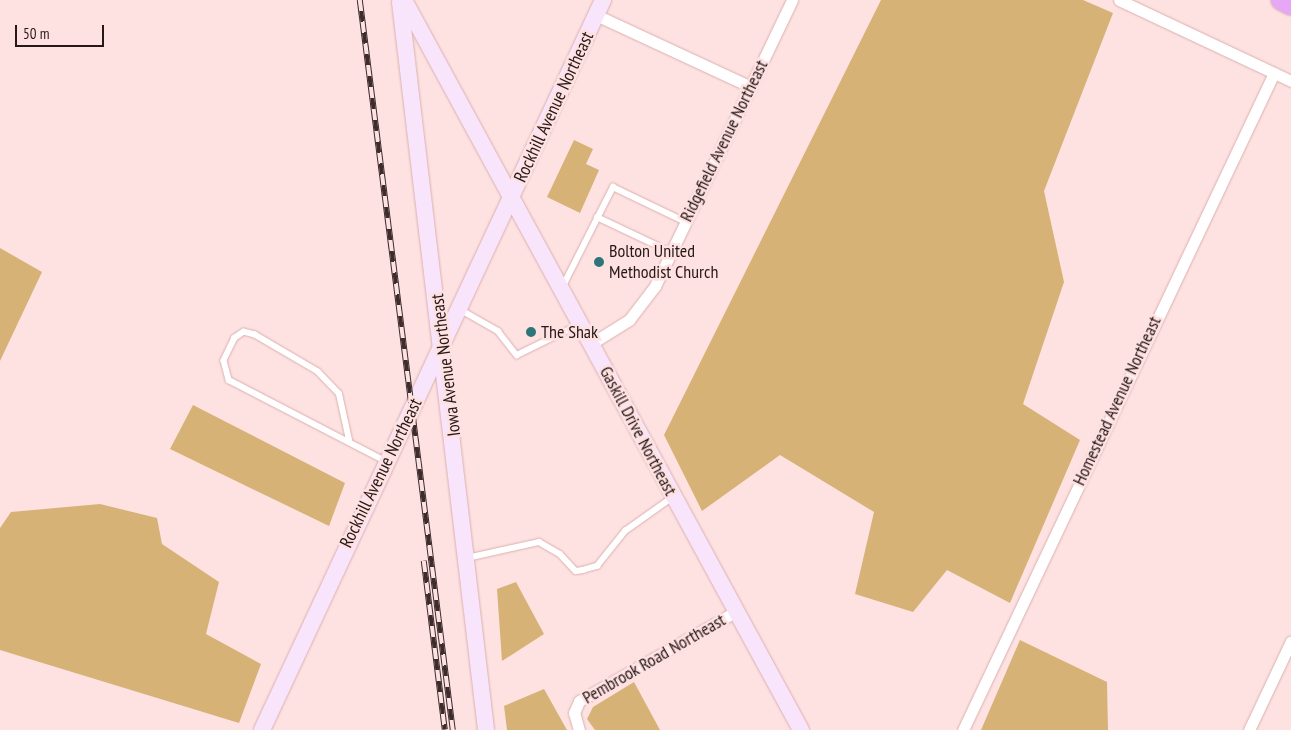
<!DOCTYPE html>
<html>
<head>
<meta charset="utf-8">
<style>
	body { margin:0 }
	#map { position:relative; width:1291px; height:730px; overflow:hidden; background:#fee2e2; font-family:"PT Sans Narrow",sans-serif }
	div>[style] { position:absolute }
	.green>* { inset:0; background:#d6b277 }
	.roads { filter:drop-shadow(0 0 1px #dcb0af) drop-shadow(0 0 1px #dcb0af) }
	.lane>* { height:5.5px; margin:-2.75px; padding:0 2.75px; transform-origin:2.75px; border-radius:2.75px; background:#fff }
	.street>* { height:11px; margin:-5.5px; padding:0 5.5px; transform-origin:5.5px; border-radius:5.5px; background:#fff }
	.secondary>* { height:16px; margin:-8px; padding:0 8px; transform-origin:8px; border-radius:8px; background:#f8e5fc }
	.highway>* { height:20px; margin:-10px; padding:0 10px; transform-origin:10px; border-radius:10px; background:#e6a8f6 }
	.rail>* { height:5.5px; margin-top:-2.75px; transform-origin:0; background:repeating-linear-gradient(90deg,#fee2e2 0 11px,#3e2c2c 0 22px); box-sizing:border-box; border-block:1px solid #3e2c2c }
	.dots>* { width:14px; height:14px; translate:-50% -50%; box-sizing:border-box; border:2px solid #fee2e2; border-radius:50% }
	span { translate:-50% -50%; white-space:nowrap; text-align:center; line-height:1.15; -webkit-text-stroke:5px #fee2e2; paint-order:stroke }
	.street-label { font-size:18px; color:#271717 }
	.poi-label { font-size:18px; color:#271717 }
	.left { translate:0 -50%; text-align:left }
	.scale { position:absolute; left:15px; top:25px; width:89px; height:22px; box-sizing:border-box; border:2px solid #271717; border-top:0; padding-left:6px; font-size:15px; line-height:18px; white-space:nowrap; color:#271717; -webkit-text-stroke:4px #fee2e2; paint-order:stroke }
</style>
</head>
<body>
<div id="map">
	<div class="green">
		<i style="clip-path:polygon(881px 0,1083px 0,1113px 13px,1044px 191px,1064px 282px,1023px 404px,1080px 440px,1010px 603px,947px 570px,913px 612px,855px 594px,874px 512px,780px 455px,702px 511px,664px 435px)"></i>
		<i style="clip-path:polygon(574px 140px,593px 149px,586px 164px,599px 170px,580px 213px,547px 197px)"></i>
		<i style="clip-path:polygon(0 248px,42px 272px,0 361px)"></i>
		<i style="clip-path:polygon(193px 405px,345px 483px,329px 526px,170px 449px)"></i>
		<i style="clip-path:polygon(100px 504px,157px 518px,162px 544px,219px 582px,206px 634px,261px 664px,239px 723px,0 650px,0 528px,11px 512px)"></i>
		<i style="clip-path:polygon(516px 582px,544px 634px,502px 661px,497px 589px)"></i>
		<i style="clip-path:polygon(1020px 640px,1107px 682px,1108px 730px,981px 730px)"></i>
		<i style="clip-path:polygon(634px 682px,660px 730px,595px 730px,587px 719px,593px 707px)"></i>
		<i style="clip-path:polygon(544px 689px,567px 730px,507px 730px,504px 706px)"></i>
	</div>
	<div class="roads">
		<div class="lane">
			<i style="left:597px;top:217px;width:82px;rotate:25.3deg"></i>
			<i style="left:563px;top:286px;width:111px;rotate:-63.2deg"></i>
			<i style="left:613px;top:187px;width:81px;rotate:25.6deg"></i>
			<i style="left:461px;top:310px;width:43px;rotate:29.6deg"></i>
			<i style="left:498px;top:331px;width:31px;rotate:52deg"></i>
			<i style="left:517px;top:355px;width:70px;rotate:-26.2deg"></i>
			<i style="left:349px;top:440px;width:47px;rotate:-102.3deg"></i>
			<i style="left:339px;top:394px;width:30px;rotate:-134deg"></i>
			<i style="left:318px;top:372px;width:73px;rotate:-149.6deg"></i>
			<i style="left:255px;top:335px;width:11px;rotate:-165deg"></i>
			<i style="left:244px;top:332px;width:11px;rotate:146deg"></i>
			<i style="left:235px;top:338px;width:25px;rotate:116deg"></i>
			<i style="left:224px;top:361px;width:20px;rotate:75deg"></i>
			<i style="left:229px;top:380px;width:176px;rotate:27.4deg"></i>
			<i style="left:467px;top:558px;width:74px;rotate:-12.5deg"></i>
			<i style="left:539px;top:542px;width:24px;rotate:30deg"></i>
			<i style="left:560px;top:554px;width:23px;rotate:47deg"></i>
			<i style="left:576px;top:571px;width:7px;rotate:-8deg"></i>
			<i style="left:583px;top:570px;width:15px;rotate:-16deg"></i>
			<i style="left:597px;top:566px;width:45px;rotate:-51.3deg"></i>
			<i style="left:625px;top:531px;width:59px;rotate:-35.3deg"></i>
		</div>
		<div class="street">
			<i style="left:1119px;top:0;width:190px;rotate:25.2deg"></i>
			<i style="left:596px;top:15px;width:171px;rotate:24.9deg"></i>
			<i style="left:592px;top:343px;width:44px;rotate:-31.9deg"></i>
			<i style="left:629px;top:320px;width:43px;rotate:-52.6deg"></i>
			<i style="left:655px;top:286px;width:317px;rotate:-64.4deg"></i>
			<i style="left:579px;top:730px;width:18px;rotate:-106deg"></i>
			<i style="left:574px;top:713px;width:13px;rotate:-67deg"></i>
			<i style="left:579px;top:701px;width:180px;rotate:-29.7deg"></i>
			<i style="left:963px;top:730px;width:727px;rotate:-64.67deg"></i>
			<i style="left:1249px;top:730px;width:98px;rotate:-64.7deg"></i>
		</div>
		<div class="secondary">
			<i style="left:404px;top:0;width:831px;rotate:61.46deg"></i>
			<i style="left:400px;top:2px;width:733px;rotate:83.26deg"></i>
			<i style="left:262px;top:730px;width:806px;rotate:-64.96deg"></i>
		</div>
		<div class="highway">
			<i style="left:1281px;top:0;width:11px;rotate:27deg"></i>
		</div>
	</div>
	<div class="rail">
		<i style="left:360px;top:0;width:736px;rotate:82.74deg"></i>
		<i style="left:424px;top:561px;width:170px;rotate:82.9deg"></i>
	</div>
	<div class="dots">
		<i style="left:599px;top:262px;background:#2c7679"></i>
		<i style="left:531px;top:332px;background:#2c7679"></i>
	</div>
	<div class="street-label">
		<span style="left:554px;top:107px;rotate:-65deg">Rockhill Avenue Northeast</span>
		<span style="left:724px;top:141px;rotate:-64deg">Ridgefield Avenue Northeast</span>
		<span style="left:446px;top:365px;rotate:-97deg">Iowa Avenue Northeast</span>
		<span style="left:1117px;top:401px;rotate:-65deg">Homestead Avenue Northeast</span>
		<span style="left:638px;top:431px;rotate:62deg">Gaskill Drive Northeast</span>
		<span style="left:381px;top:473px;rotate:-64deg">Rockhill Avenue Northeast</span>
		<span style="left:654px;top:659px;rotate:-30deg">Pembrook Road Northeast</span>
	</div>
	<div class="poi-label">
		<span class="left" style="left:609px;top:262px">Bolton United<br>Methodist Church</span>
		<span class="left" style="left:541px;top:332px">The Shak</span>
	</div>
	<div class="scale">50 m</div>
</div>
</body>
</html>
